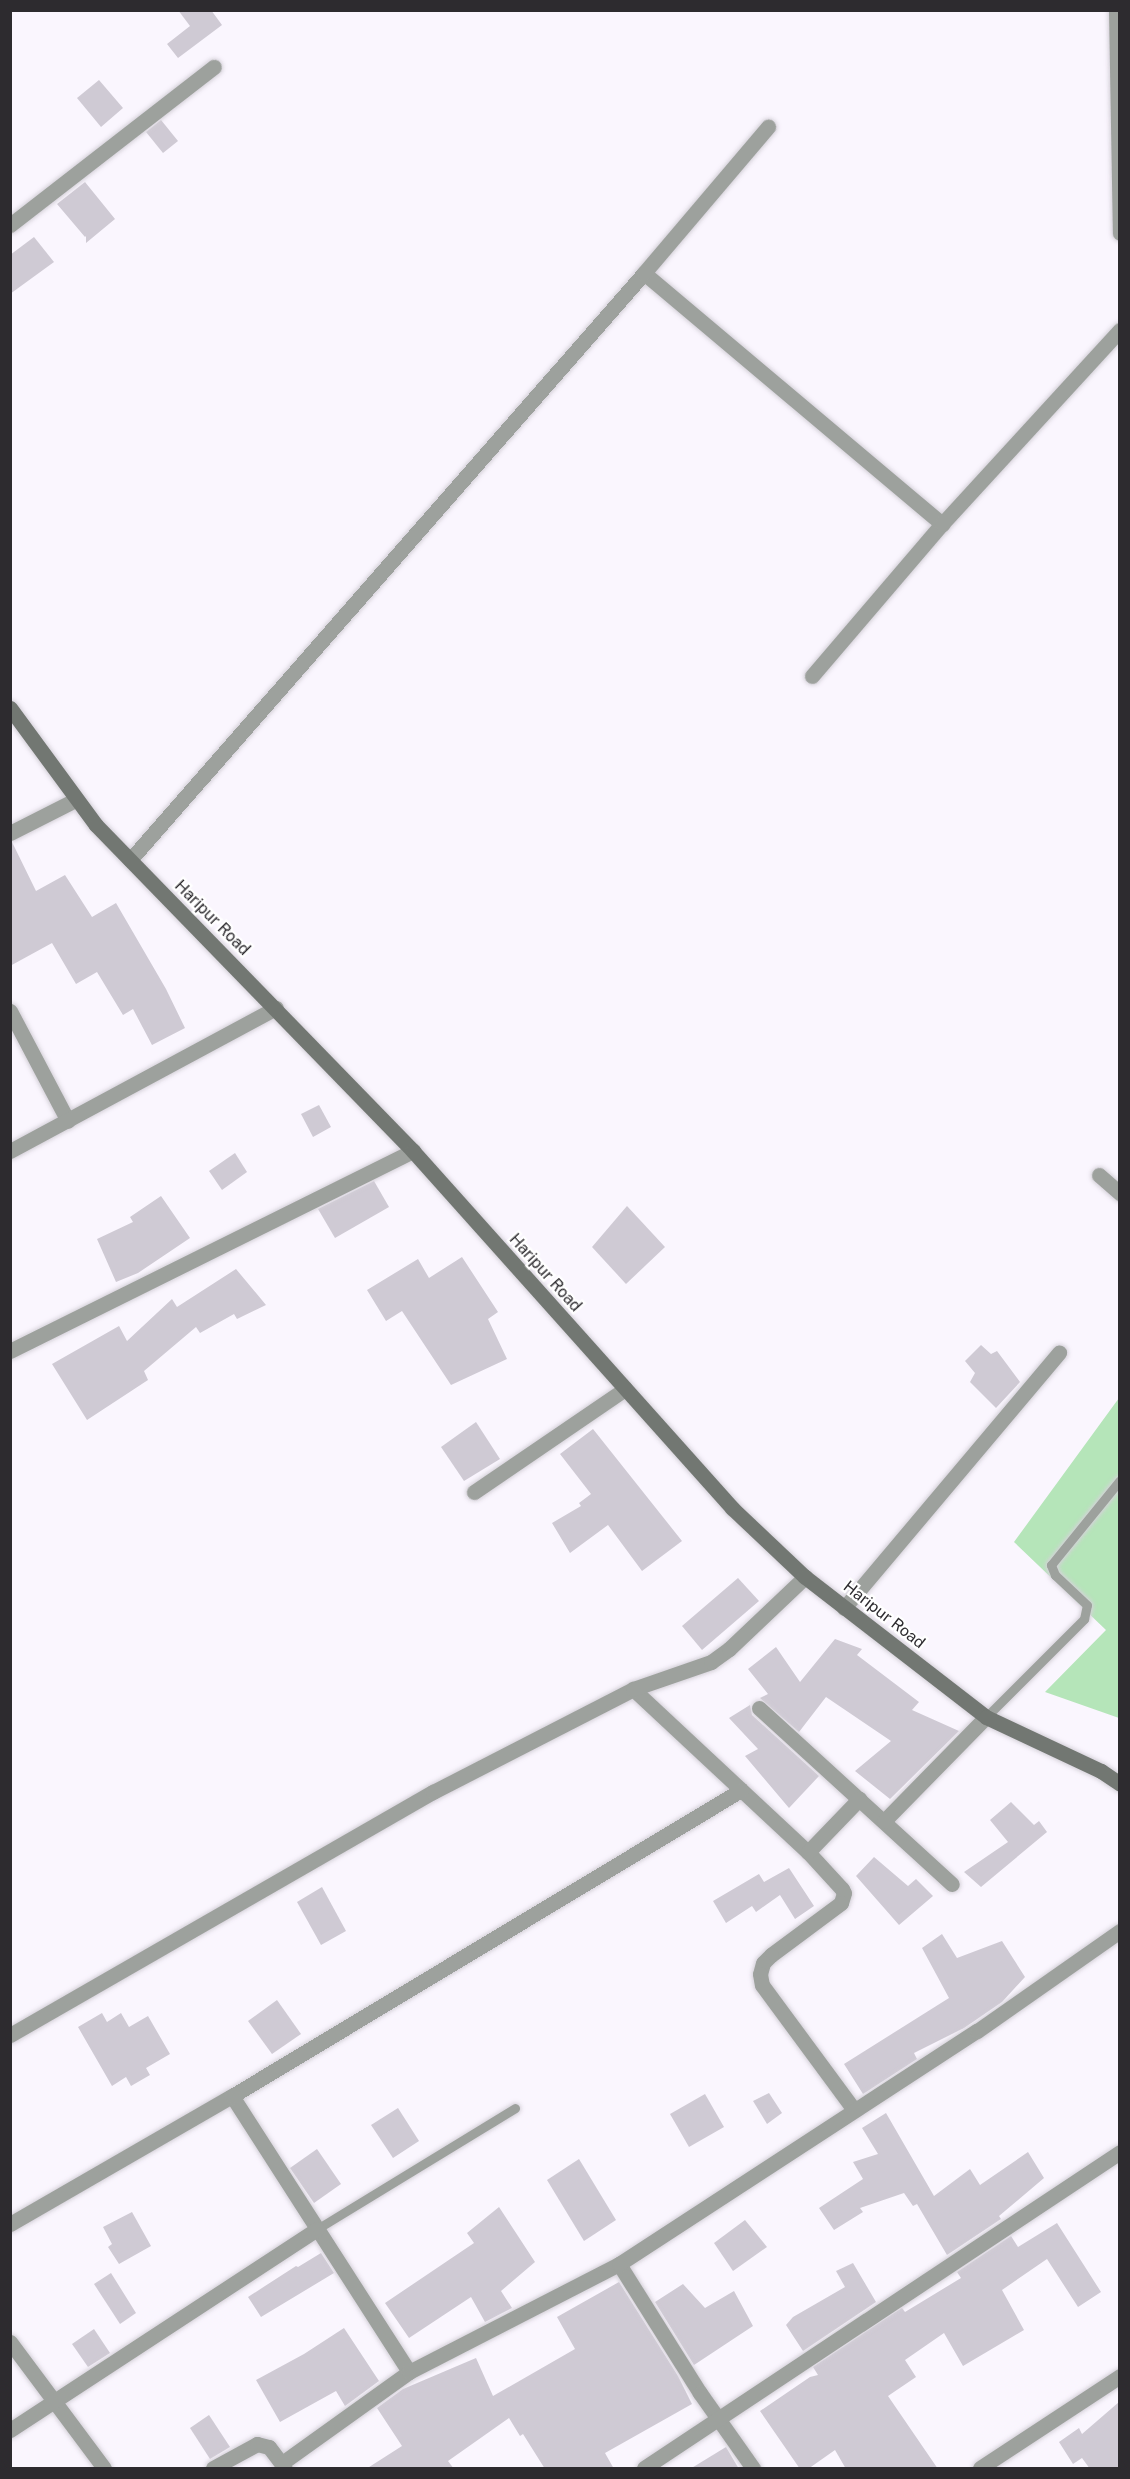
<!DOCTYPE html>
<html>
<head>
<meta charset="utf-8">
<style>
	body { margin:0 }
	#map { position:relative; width:1130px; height:2479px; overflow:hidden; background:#faf6fe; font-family:"Public Sans",sans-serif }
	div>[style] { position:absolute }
	.green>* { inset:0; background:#b5e5b9 }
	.building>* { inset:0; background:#cfcad4 }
	.roads { filter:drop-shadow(0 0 2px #d5d1d9) drop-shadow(0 0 2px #d5d1d9) }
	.lane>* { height:9px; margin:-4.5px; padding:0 4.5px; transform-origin:4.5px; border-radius:4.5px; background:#9da19d }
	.street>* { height:15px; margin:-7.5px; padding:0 7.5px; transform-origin:7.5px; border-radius:7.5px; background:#9da19d }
	.secondary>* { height:15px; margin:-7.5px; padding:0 7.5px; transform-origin:7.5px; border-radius:7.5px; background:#727772 }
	span { translate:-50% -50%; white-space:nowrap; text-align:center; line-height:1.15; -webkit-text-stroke:4.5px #fff; paint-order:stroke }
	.street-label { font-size:16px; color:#2d2b2f }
	.frame { position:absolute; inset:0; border:12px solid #2d2b2f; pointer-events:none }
</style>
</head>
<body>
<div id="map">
	<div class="green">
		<i style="clip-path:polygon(1119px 1398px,1119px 1718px,1045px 1692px,1106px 1630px,1014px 1542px)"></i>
	</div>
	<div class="building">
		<i style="clip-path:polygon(178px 10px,211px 10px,222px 25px,178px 58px,167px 44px,190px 26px)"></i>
		<i style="clip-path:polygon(99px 80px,123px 108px,101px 127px,77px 98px)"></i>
		<i style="clip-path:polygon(161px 120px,178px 141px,163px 153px,146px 132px)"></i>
		<i style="clip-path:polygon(85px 182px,115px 219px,86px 243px,86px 236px,85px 237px,57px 204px)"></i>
		<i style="clip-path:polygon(34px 237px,54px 262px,10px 294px,10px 255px)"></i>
		<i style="clip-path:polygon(12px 842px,36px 891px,65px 875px,92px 917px,116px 903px,166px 989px,185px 1028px,152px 1045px,133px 1009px,123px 1015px,97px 972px,76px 984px,52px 943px,10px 966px)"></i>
		<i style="clip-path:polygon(319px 1105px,331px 1127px,313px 1137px,301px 1114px)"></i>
		<i style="clip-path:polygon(235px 1153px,247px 1172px,222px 1190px,209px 1171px)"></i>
		<i style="clip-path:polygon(374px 1181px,389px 1207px,335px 1238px,318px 1209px)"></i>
		<i style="clip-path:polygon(161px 1196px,190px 1238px,138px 1273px,116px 1282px,97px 1239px,133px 1222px,130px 1217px)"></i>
		<i style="clip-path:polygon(627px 1206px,665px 1247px,626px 1284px,592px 1247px)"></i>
		<i style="clip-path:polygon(462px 1257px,498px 1312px,488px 1319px,507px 1359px,451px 1385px,402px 1311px,386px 1321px,367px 1290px,418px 1259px,429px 1278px)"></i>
		<i style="clip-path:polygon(236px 1269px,266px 1305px,237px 1319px,234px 1314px,200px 1333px,196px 1327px,144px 1371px,148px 1380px,87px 1420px,52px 1364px,119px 1326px,127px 1341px,172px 1299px,177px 1307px)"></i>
		<i style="clip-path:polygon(981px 1345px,991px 1354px,997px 1351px,1020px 1382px,996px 1408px,970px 1382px,975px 1373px,965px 1361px)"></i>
		<i style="clip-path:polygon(476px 1422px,500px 1459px,464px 1481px,441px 1447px)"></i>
		<i style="clip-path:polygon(593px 1429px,682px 1541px,642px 1571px,608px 1525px,570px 1553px,552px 1523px,581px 1506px,579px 1503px,591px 1494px,560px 1454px)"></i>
		<i style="clip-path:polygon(738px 1578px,759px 1601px,702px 1650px,682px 1626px)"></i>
		<i style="clip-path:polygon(835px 1639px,862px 1649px,857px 1655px,919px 1702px,912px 1710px,959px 1731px,890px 1799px,855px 1771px,891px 1741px,826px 1697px,799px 1732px,760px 1698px,768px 1694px,748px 1669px,776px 1647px,800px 1682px)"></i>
		<i style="clip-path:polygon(750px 1705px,752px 1715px,819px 1776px,789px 1808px,745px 1756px,758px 1749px,729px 1718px)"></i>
		<i style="clip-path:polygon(1011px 1802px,1034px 1825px,1039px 1821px,1047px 1832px,981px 1887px,964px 1872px,1008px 1842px,990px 1820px)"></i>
		<i style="clip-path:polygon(874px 1857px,908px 1886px,916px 1879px,933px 1896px,899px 1925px,856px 1876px)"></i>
		<i style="clip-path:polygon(789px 1868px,814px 1906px,795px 1919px,780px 1895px,756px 1912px,752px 1906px,726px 1923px,713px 1901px,759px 1874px,764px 1882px)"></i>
		<i style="clip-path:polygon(322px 1887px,346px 1931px,321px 1945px,297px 1902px)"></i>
		<i style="clip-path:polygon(942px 1934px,957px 1958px,1002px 1941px,1025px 1977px,1002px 2002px,964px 2028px,914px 2053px,917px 2059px,863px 2094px,844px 2064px,949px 1998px,922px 1948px)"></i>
		<i style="clip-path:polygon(277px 2000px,301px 2034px,272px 2054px,248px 2021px)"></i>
		<i style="clip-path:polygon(102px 2013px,107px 2022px,121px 2013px,129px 2027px,148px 2016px,170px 2054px,146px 2068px,150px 2075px,131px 2086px,126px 2077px,112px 2086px,78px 2027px)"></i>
		<i style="clip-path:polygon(769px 2093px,782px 2113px,767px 2124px,753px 2101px)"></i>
		<i style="clip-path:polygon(705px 2094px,724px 2127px,689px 2147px,670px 2114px)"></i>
		<i style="clip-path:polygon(398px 2108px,419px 2141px,393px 2158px,371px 2125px)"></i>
		<i style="clip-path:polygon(886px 2113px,934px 2196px,970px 2169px,980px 2185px,1028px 2152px,1044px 2178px,999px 2216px,1001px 2219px,947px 2255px,917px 2204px,913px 2206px,904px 2193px,860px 2208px,863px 2212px,834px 2230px,819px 2208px,863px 2179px,853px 2162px,878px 2154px,862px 2128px)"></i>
		<i style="clip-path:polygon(317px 2149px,341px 2184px,314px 2203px,290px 2168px)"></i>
		<i style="clip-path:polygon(579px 2159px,616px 2220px,584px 2241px,547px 2180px)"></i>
		<i style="clip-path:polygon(499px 2207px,535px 2262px,501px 2291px,512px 2308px,485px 2322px,471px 2297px,409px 2338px,385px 2303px,474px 2243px,467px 2233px)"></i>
		<i style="clip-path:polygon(132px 2212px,151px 2246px,119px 2264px,108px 2247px,112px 2244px,103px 2227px)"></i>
		<i style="clip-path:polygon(745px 2220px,767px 2247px,733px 2271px,714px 2243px)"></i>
		<i style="clip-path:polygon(1057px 2223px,1101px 2292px,1078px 2307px,1047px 2259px,1002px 2290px,1024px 2330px,963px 2366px,944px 2333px,905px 2360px,916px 2377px,888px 2396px,938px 2469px,846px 2469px,835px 2450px,808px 2469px,800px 2469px,760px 2411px,810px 2377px,818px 2375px,813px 2367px,888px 2317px,902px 2308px,905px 2312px,961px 2278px,957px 2272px,1011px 2236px,1018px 2247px)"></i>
		<i style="clip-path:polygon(321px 2253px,334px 2273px,261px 2317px,248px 2297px,296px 2266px,298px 2267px)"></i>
		<i style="clip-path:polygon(853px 2263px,876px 2302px,803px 2351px,786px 2325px,793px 2317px,845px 2287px,836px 2271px)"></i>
		<i style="clip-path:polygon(111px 2273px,136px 2313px,120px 2324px,94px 2284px)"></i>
		<i style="clip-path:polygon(619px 2282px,678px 2376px,692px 2404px,605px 2453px,614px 2469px,545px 2469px,523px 2434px,520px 2436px,509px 2418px,448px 2461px,454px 2469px,366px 2469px,402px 2446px,377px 2408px,403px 2389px,476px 2358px,493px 2396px,575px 2349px,557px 2317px)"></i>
		<i style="clip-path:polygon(683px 2284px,705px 2308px,734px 2291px,753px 2326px,694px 2365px,655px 2302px)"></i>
		<i style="clip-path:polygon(344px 2328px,379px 2381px,345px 2406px,336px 2391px,280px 2422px,256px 2380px,304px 2354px)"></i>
		<i style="clip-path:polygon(94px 2329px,110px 2353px,88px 2367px,72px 2344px)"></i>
		<i style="clip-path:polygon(1119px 2402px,1119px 2469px,1090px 2469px,1082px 2458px,1073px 2464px,1059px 2442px,1079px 2428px,1082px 2434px)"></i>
		<i style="clip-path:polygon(209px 2415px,230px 2447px,210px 2459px,190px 2428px)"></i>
		<i style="clip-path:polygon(726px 2447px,739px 2469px,690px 2469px)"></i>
	</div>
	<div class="roads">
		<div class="lane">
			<i style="left:986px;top:1717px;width:139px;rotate:-45deg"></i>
			<i style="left:1084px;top:1619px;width:14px;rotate:-78deg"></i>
			<i style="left:1087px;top:1605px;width:44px;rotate:-136.8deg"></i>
			<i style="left:1055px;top:1575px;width:11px;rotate:-112deg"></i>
			<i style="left:1051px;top:1565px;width:109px;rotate:-50.9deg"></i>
			<i style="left:317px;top:2229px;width:232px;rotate:-31.4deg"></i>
		</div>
		<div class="street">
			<i style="left:1116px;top:10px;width:223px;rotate:89deg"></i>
			<i style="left:10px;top:225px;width:258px;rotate:-37.8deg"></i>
			<i style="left:644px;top:273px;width:390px;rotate:40.1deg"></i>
			<i style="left:812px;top:676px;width:200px;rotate:-49.5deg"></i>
			<i style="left:942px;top:524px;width:263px;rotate:-47.5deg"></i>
			<i style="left:10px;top:833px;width:73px;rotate:-26.9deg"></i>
			<i style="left:130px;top:860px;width:780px;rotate:-48.79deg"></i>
			<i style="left:644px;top:273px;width:192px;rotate:-49.7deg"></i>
			<i style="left:10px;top:1011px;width:124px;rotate:62.2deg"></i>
			<i style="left:10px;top:1151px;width:302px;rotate:-28.3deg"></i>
			<i style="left:1099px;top:1175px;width:28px;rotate:41deg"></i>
			<i style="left:10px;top:1351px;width:450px;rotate:-26.4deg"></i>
			<i style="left:474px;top:1492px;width:183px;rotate:-34.3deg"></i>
			<i style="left:844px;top:1608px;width:334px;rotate:-49.9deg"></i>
			<i style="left:633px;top:1689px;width:239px;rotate:43deg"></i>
			<i style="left:808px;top:1852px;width:50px;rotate:47.4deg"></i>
			<i style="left:842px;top:1889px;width:4px;rotate:63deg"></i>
			<i style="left:844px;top:1893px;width:10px;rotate:107deg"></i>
			<i style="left:841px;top:1903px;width:87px;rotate:143.4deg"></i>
			<i style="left:771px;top:1955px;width:11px;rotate:135deg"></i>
			<i style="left:763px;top:1963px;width:11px;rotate:105deg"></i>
			<i style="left:760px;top:1974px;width:11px;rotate:80deg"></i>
			<i style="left:762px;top:1985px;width:155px;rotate:53.6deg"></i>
			<i style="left:759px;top:1708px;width:261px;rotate:42.4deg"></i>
			<i style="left:884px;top:1821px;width:146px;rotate:-45.6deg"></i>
			<i style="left:808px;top:1852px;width:74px;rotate:-46.1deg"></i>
			<i style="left:10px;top:2035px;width:488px;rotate:-29.9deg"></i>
			<i style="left:433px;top:1792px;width:225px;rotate:-27.2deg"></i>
			<i style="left:633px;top:1689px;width:83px;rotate:-19.1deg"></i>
			<i style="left:711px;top:1662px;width:22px;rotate:-36deg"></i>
			<i style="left:729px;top:1649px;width:105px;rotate:-43.5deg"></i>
			<i style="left:232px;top:2096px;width:328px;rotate:57.3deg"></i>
			<i style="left:10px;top:2224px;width:256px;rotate:-30deg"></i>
			<i style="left:232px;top:2096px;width:594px;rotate:-31.01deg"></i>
			<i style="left:619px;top:2264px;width:152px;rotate:57.9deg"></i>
			<i style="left:700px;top:2393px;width:92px;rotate:54.8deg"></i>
			<i style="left:10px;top:2342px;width:157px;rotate:53.3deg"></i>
			<i style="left:10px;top:2430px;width:367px;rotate:-33.2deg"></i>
			<i style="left:282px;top:2463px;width:156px;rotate:-35.6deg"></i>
			<i style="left:409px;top:2372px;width:236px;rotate:-27.2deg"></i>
			<i style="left:619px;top:2264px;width:427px;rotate:-33.1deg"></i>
			<i style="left:977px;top:2031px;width:174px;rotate:-35deg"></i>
			<i style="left:213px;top:2468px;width:50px;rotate:-28.6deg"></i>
			<i style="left:257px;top:2444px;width:12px;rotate:14deg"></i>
			<i style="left:269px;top:2447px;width:26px;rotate:53deg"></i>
			<i style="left:644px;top:2468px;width:571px;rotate:-33.58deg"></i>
			<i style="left:980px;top:2468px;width:168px;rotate:-33.3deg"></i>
		</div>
		<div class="secondary">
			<i style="left:10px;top:708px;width:145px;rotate:53.7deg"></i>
			<i style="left:96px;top:825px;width:455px;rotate:45.8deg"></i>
			<i style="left:413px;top:1151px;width:479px;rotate:48.2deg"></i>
			<i style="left:732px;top:1508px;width:100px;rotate:43.4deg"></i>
			<i style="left:805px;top:1577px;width:229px;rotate:37.7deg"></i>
			<i style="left:986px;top:1717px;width:127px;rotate:25.2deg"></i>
			<i style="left:1101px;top:1771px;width:23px;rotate:34deg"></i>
		</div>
	</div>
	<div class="street-label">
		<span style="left:212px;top:918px;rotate:45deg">Haripur Road</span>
		<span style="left:545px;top:1273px;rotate:48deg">Haripur Road</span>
		<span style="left:884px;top:1615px;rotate:38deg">Haripur Road</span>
	</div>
	<div class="frame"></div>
</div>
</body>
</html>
